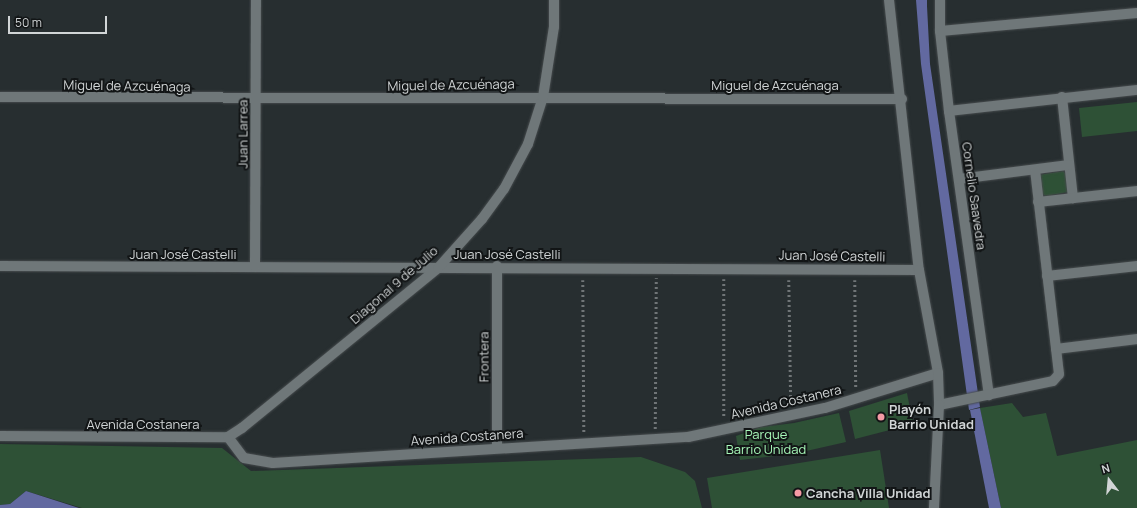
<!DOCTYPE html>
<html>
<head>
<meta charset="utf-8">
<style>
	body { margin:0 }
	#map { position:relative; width:1137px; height:508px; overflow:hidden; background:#272e30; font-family:Manrope,sans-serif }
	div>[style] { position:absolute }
	.green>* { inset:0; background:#2e5136 }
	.water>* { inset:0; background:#6269a0 }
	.path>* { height:2.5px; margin-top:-1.25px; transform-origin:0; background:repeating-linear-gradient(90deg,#707577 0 2px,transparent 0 5px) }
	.roads { filter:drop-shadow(0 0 1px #464b4d) drop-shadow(0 0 1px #464b4d) }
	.minor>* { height:10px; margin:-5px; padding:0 5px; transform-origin:5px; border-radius:5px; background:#6f7779 }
	.tertiary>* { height:10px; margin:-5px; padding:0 5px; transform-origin:5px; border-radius:5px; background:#6f7779 }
	.dots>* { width:11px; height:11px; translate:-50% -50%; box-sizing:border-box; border:2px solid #121516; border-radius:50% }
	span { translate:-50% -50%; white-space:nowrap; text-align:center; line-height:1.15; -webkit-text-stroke:4px #121516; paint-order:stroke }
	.street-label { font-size:13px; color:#d1d5d6 }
	.poi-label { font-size:13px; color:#d1d5d6; font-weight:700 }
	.left { translate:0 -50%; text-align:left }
	.park-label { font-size:13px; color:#a7f7b8 }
	.north { position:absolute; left:1089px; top:460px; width:40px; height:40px; -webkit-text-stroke:3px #121516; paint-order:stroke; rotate:344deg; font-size:11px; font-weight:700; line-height:16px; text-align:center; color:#d1d5d6 }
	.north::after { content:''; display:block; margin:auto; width:14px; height:18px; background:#d1d5d6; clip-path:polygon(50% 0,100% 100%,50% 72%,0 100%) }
	.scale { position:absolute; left:8px; top:16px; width:99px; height:18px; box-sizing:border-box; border:2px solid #d1d5d6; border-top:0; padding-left:5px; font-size:12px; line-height:14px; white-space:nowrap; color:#d1d5d6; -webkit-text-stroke:3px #121516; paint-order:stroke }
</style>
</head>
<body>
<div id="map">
	<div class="green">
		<i style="clip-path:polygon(1137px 102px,1137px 131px,1082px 137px,1079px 108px)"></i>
		<i style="clip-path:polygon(1063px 171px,1066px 174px,1068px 192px,1046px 196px,1042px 194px,1039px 175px)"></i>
		<i style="clip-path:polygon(907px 393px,913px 424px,855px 439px,849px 411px)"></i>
		<i style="clip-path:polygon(1012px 403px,1023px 417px,1046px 413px,1057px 456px,1137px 440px,1137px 508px,1001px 508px,980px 408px)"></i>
		<i style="clip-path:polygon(839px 413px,846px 442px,793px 454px,740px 460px,736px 436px,761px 427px,794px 423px)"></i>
		<i style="clip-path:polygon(0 444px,222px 448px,251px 471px,641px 457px,685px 472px,695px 481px,702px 508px,82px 508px,26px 491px,10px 504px,0 505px)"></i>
		<i style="clip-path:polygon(880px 450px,889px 508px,712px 508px,707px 478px)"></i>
	</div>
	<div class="water">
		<i style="clip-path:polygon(916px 0,927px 0,927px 6px,930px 64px,980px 407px,969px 410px,921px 64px)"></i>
		<i style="clip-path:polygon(980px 408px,1001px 508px,989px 508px,970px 410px)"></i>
		<i style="clip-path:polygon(26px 491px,79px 508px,0 508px,0 505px,10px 504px)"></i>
	</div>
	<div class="path">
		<i style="left:724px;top:279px;width:139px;rotate:90deg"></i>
		<i style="left:583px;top:280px;width:153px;rotate:89.6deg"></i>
		<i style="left:789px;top:280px;width:125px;rotate:89.1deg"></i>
		<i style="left:855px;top:280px;width:107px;rotate:89.5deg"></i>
		<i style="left:655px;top:429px;width:151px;rotate:-89.6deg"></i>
	</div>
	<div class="roads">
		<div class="minor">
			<i style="left:940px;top:0;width:31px;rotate:90deg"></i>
			<i style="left:940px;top:31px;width:81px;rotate:83.6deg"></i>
			<i style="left:949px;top:111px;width:287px;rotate:82deg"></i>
			<i style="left:940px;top:31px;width:198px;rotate:-5.2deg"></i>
			<i style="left:0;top:97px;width:902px;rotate:0.13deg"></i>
			<i style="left:1062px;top:97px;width:102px;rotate:83.8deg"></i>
			<i style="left:949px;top:111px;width:189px;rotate:-6.4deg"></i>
			<i style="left:959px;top:179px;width:111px;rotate:-7.3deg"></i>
			<i style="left:1038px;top:202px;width:100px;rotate:-6.3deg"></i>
			<i style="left:0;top:266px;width:919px;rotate:0.25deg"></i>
			<i style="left:255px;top:267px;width:267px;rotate:-89.8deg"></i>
			<i style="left:1047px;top:276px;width:91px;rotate:-6.3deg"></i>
			<i style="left:1056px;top:349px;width:82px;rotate:-7deg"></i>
			<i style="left:939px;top:405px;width:116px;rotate:-11.9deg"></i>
			<i style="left:1053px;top:381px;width:9px;rotate:-49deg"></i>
			<i style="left:1059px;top:374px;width:205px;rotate:-96.7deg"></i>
			<i style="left:228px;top:437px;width:26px;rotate:53deg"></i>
			<i style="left:244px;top:458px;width:29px;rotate:10deg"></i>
			<i style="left:273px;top:463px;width:416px;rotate:-3.6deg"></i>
			<i style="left:688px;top:437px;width:140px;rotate:-12deg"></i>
			<i style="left:825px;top:408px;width:118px;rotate:-17.2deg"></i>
			<i style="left:497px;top:448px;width:182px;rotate:-90deg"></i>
		</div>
		<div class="tertiary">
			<i style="left:889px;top:0;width:272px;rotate:83.7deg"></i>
			<i style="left:919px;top:270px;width:105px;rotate:79.5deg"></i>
			<i style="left:938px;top:373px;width:32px;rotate:88deg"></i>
			<i style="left:939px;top:405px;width:103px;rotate:92.8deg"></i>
			<i style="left:0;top:436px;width:228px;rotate:0.3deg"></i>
			<i style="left:228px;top:437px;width:17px;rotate:-33deg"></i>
			<i style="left:242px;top:428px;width:253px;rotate:-39.2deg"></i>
			<i style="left:438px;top:268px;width:66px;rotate:-48.1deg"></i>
			<i style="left:482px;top:219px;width:37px;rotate:-54deg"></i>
			<i style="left:504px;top:189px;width:51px;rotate:-61.9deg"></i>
			<i style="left:528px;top:144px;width:49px;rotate:-72.3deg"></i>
			<i style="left:543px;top:97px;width:71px;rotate:-81.1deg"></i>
			<i style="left:554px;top:27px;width:27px;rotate:-90deg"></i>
		</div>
	</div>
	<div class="dots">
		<i style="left:881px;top:417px;background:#f49aa4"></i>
		<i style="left:798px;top:493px;background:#f49aa4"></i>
	</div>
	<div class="street-label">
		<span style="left:451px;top:85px;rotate:-1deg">Miguel de Azcuénaga</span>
		<span style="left:775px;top:85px">Miguel de Azcuénaga</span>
		<span style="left:127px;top:86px;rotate:1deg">Miguel de Azcuénaga</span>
		<span style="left:243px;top:134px;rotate:-90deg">Juan Larrea</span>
		<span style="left:974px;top:196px;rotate:82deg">Cornelio Saavedra</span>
		<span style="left:183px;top:254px">Juan José Castelli</span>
		<span style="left:507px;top:254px">Juan José Castelli</span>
		<span style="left:832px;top:256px;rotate:1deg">Juan José Castelli</span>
		<span style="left:394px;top:285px;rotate:-41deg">Diagonal 9 de Julio</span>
		<span style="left:484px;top:357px;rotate:-90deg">Frontera</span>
		<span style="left:786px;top:402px;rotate:-13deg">Avenida Costanera</span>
		<span style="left:143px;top:424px">Avenida Costanera</span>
		<span style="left:467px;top:437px;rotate:-4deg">Avenida Costanera</span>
	</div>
	<div class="poi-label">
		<span class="left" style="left:889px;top:417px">Playón<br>Barrio Unidad</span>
		<span class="left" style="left:806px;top:493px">Cancha Villa Unidad</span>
	</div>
	<div class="park-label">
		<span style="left:766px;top:442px">Parque<br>Barrio Unidad</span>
	</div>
	<div class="north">N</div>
	<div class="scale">50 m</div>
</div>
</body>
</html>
